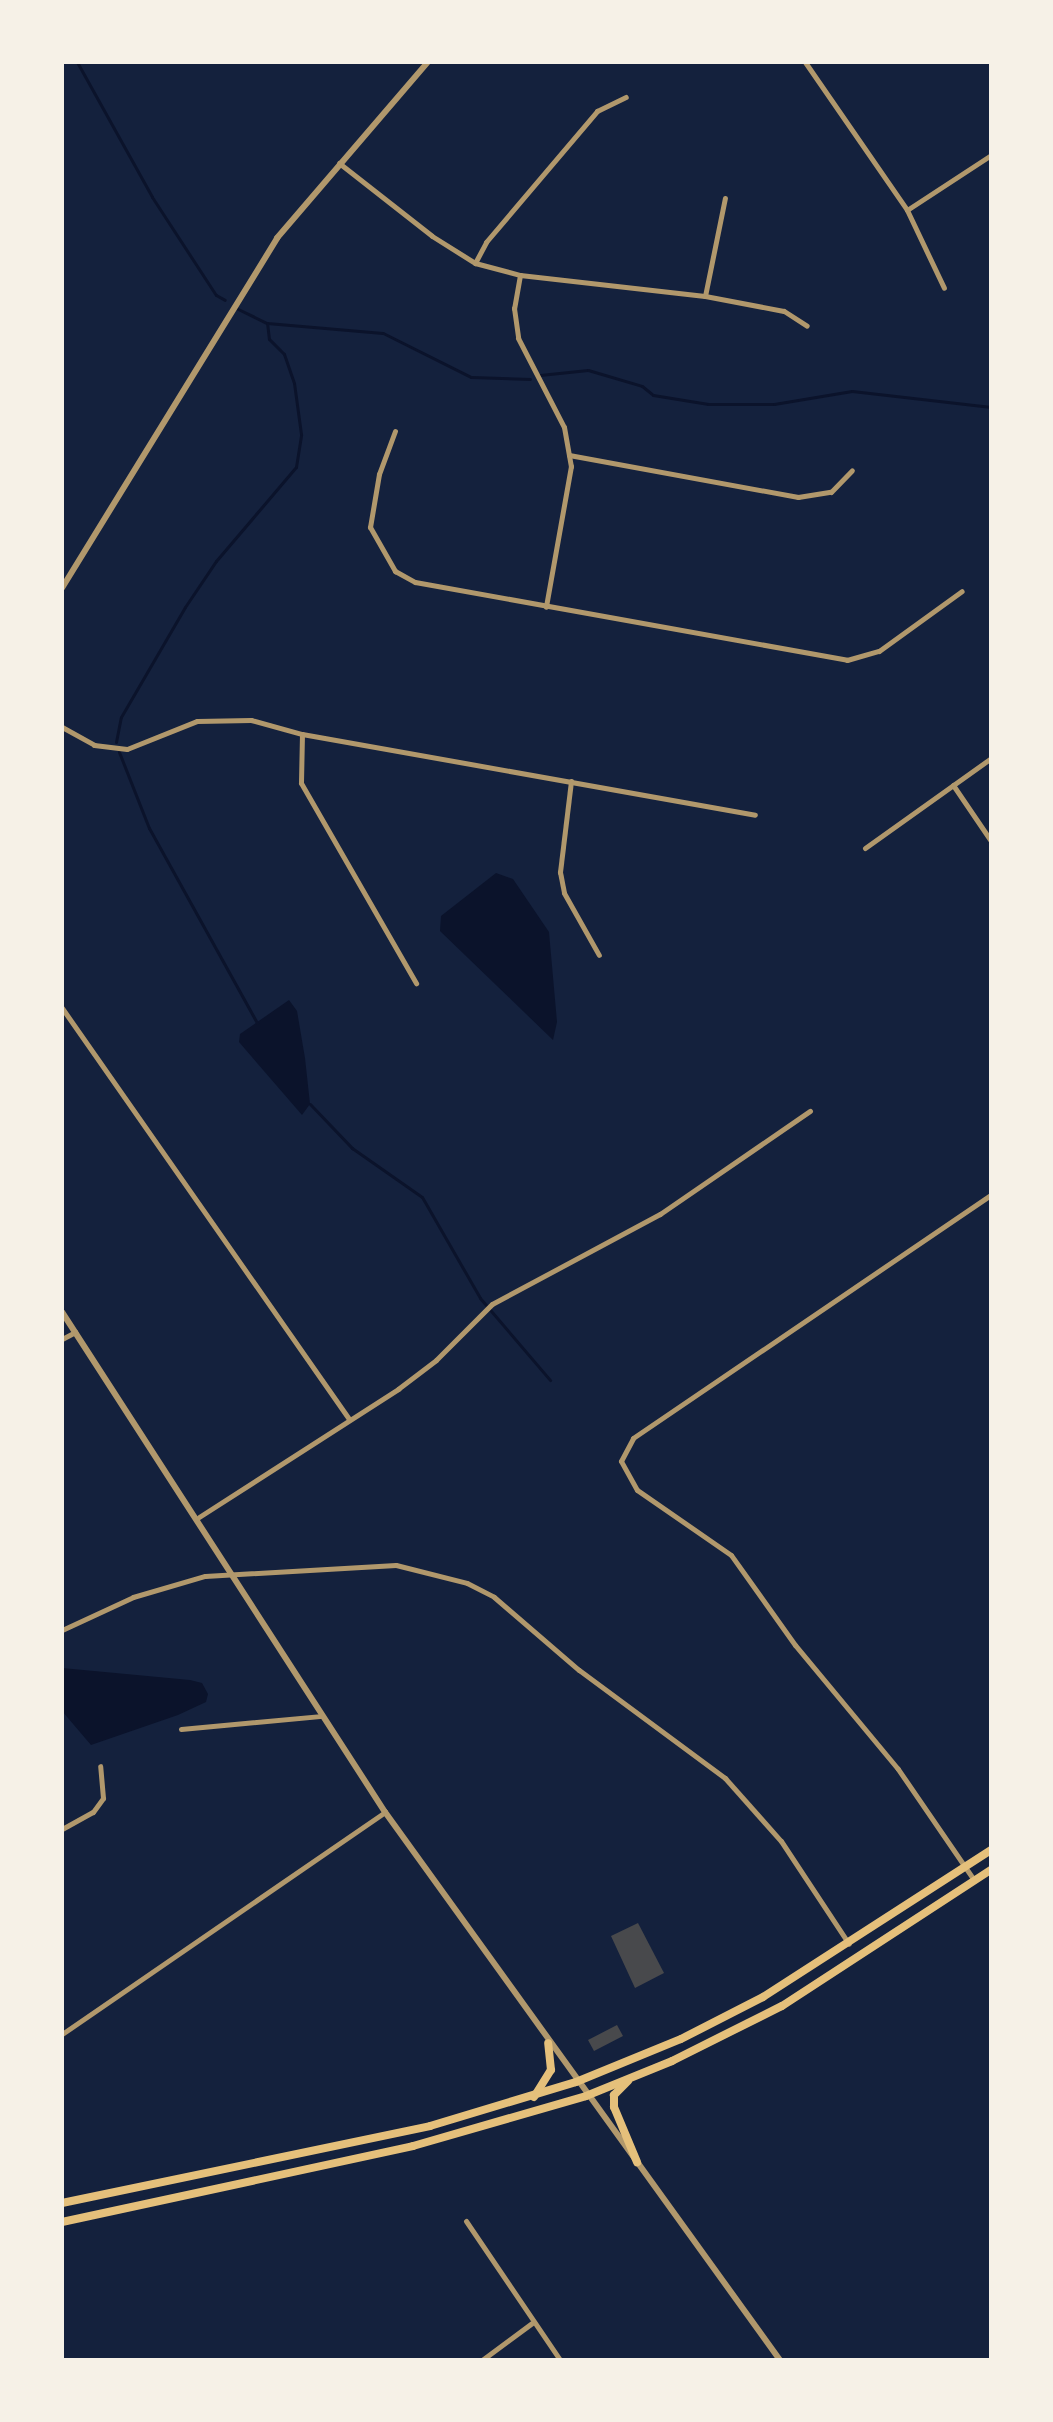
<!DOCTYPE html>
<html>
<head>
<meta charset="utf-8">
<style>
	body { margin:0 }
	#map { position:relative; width:1053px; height:2422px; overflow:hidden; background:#14213d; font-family:Lato,sans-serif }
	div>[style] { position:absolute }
	.water>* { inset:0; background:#0b132b }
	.stream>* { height:3px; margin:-1.5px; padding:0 1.5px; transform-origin:1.5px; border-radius:1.5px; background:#0b132b }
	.building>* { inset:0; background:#48494c }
	.minor>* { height:5px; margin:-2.5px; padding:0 2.5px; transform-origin:2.5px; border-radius:2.5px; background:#b1986c }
	.tertiary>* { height:6px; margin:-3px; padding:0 3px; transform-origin:3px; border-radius:3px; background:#b1986c }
	.primary>* { height:8px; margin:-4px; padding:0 4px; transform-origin:4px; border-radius:4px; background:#e5c07b }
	span { translate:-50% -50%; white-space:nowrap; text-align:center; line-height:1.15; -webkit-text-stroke:6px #f6f1e7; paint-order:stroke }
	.frame { position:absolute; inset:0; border:64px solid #f6f1e7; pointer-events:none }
</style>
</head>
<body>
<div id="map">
	<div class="water">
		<i style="clip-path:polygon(496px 873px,513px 879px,549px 932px,557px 1022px,553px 1040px,440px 931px,441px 916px)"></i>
		<i style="clip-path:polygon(289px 1000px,297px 1011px,305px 1058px,310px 1104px,302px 1115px,239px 1042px,240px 1034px)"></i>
		<i style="clip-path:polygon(62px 1668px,190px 1680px,202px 1683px,208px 1694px,206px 1702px,178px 1715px,91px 1745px,62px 1711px)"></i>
	</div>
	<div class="stream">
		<i style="left:77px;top:62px;width:154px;rotate:60.9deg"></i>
		<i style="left:152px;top:197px;width:117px;rotate:56.9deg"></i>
		<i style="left:216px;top:295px;width:10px;rotate:29deg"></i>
		<i style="left:238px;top:309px;width:32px;rotate:26deg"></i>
		<i style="left:267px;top:323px;width:116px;rotate:4.9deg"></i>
		<i style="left:383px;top:333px;width:98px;rotate:26.6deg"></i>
		<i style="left:471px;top:377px;width:59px;rotate:1.9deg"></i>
		<i style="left:540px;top:375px;width:48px;rotate:-5.9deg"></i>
		<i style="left:588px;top:370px;width:56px;rotate:16.5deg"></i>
		<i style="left:642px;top:386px;width:14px;rotate:39deg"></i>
		<i style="left:653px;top:395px;width:56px;rotate:9.3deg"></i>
		<i style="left:708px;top:404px;width:66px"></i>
		<i style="left:774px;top:404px;width:79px;rotate:-9.5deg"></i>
		<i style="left:852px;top:391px;width:140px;rotate:6.6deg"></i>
		<i style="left:116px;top:742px;width:25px;rotate:-79deg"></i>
		<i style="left:121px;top:717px;width:127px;rotate:-59.8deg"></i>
		<i style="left:185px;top:607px;width:55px;rotate:-56deg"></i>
		<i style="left:216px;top:561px;width:123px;rotate:-49.6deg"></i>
		<i style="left:296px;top:467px;width:33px;rotate:-81deg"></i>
		<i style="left:301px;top:434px;width:51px;rotate:-97.8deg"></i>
		<i style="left:294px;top:383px;width:31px;rotate:-109deg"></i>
		<i style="left:284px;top:354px;width:21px;rotate:-135deg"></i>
		<i style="left:269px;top:339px;width:16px;rotate:-97deg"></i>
		<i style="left:119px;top:752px;width:82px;rotate:68.5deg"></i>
		<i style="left:149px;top:828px;width:223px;rotate:61deg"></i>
		<i style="left:310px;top:1104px;width:61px;rotate:46.3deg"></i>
		<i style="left:352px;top:1148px;width:85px;rotate:35deg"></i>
		<i style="left:422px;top:1197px;width:116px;rotate:60.1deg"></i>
		<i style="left:480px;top:1298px;width:108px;rotate:49.5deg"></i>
	</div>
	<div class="building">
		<i style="clip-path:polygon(638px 1923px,664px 1973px,635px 1988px,611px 1936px)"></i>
		<i style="clip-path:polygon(617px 2025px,623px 2036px,594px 2051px,588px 2040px)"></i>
	</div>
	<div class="minor">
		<i style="left:805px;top:62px;width:180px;rotate:55.4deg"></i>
		<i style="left:907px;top:210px;width:86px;rotate:64.6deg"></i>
		<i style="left:339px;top:163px;width:118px;rotate:38.1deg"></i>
		<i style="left:432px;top:236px;width:51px;rotate:32.1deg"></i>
		<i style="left:475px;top:263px;width:47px;rotate:14.9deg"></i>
		<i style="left:520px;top:275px;width:186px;rotate:6.5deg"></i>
		<i style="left:705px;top:296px;width:80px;rotate:10.8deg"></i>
		<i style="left:784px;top:311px;width:27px;rotate:33deg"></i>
		<i style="left:907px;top:210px;width:100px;rotate:-33.2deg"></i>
		<i style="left:475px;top:263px;width:24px;rotate:-62deg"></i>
		<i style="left:486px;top:242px;width:172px;rotate:-49.7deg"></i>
		<i style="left:597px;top:111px;width:32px;rotate:-26deg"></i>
		<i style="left:520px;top:275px;width:34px;rotate:100deg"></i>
		<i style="left:514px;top:308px;width:30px;rotate:82deg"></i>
		<i style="left:518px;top:338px;width:100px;rotate:62.7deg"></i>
		<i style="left:564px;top:427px;width:40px;rotate:80deg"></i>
		<i style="left:571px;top:466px;width:143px;rotate:100.1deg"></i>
		<i style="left:705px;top:296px;width:100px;rotate:-78.5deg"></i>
		<i style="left:395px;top:431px;width:46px;rotate:110.4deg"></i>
		<i style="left:379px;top:474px;width:54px;rotate:99.6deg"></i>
		<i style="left:370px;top:527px;width:51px;rotate:60.4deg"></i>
		<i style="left:395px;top:571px;width:23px;rotate:29deg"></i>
		<i style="left:415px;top:582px;width:439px;rotate:10.2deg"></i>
		<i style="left:847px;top:660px;width:33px;rotate:-16deg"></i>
		<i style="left:879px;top:651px;width:102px;rotate:-35.9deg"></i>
		<i style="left:569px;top:455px;width:233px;rotate:10.4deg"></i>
		<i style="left:798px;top:497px;width:33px;rotate:-9deg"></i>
		<i style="left:831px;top:492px;width:30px;rotate:-46deg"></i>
		<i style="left:62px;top:727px;width:37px;rotate:29deg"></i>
		<i style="left:94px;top:745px;width:33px;rotate:7deg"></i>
		<i style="left:127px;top:749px;width:75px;rotate:-21.8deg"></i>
		<i style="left:197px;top:721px;width:54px;rotate:-1.1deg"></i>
		<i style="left:251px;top:720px;width:53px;rotate:15.4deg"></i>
		<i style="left:302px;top:734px;width:460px;rotate:10.1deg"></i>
		<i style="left:302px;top:734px;width:49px;rotate:91.2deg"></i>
		<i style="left:301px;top:783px;width:231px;rotate:60.1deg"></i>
		<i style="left:571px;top:781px;width:92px;rotate:96.9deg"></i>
		<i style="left:560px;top:872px;width:21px;rotate:79deg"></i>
		<i style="left:564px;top:893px;width:71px;rotate:60.6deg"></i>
		<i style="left:953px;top:785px;width:68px;rotate:55.8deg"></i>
		<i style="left:865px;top:848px;width:155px;rotate:-35.5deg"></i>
		<i style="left:62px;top:1008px;width:501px;rotate:55.07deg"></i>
		<i style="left:62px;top:1339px;width:15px;rotate:-28deg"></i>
		<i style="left:199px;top:1517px;width:237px;rotate:-32.7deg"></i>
		<i style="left:398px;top:1389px;width:48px;rotate:-37.3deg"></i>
		<i style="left:436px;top:1360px;width:79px;rotate:-45deg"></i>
		<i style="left:492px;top:1304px;width:191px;rotate:-28.2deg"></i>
		<i style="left:660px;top:1214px;width:182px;rotate:-34.5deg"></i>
		<i style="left:62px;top:1630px;width:78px;rotate:-24.9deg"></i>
		<i style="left:133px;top:1597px;width:75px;rotate:-16.3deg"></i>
		<i style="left:205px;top:1576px;width:191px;rotate:-3.3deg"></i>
		<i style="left:396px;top:1565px;width:73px;rotate:14.2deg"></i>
		<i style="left:467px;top:1583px;width:30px;rotate:27deg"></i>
		<i style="left:494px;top:1597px;width:112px;rotate:40.7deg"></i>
		<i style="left:579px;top:1670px;width:182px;rotate:36.5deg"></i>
		<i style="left:725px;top:1778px;width:84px;rotate:48.4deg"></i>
		<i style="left:781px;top:1841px;width:123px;rotate:56.6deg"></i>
		<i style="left:181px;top:1729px;width:142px;rotate:-5.3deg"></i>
		<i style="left:62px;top:1829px;width:35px;rotate:-29deg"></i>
		<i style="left:93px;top:1812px;width:17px;rotate:-54deg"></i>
		<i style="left:103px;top:1798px;width:32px;rotate:-95deg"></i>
		<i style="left:974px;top:1880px;width:135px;rotate:-124.4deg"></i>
		<i style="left:898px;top:1769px;width:161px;rotate:-129.7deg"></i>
		<i style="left:795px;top:1645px;width:110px;rotate:-125.4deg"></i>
		<i style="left:731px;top:1555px;width:114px;rotate:-145.3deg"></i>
		<i style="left:637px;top:1490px;width:33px;rotate:-119deg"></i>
		<i style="left:621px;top:1461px;width:26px;rotate:-62deg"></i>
		<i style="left:633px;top:1438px;width:433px;rotate:-34.2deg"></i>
		<i style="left:62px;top:2034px;width:392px;rotate:-34.5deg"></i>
		<i style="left:466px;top:2221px;width:168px;rotate:55.9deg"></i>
		<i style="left:482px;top:2360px;width:62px;rotate:-36.5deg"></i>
	</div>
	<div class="tertiary">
		<i style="left:62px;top:588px;width:411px;rotate:-58.4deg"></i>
		<i style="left:277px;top:238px;width:232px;rotate:-49.4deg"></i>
		<i style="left:62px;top:1312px;width:595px;rotate:57.14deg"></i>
		<i style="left:385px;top:1812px;width:676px;rotate:54.22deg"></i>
	</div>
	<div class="primary">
		<i style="left:628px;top:2081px;width:20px;rotate:135deg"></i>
		<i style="left:614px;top:2095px;width:12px;rotate:90deg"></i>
		<i style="left:614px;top:2107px;width:60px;rotate:67.3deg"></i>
		<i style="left:534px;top:2097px;width:32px;rotate:-58deg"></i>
		<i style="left:551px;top:2070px;width:27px;rotate:-96deg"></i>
		<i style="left:62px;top:2203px;width:376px;rotate:-11.8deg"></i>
		<i style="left:430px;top:2126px;width:152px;rotate:-16.8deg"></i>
		<i style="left:576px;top:2082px;width:113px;rotate:-22.3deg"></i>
		<i style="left:681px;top:2039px;width:92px;rotate:-27.1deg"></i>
		<i style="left:763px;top:1997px;width:271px;rotate:-32.8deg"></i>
		<i style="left:62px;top:2222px;width:359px;rotate:-12.2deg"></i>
		<i style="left:413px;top:2146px;width:180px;rotate:-16.1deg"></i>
		<i style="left:586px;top:2096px;width:93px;rotate:-22.1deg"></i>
		<i style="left:672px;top:2061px;width:123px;rotate:-26.6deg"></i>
		<i style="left:782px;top:2006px;width:249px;rotate:-33.1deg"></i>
	</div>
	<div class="frame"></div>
</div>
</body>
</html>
